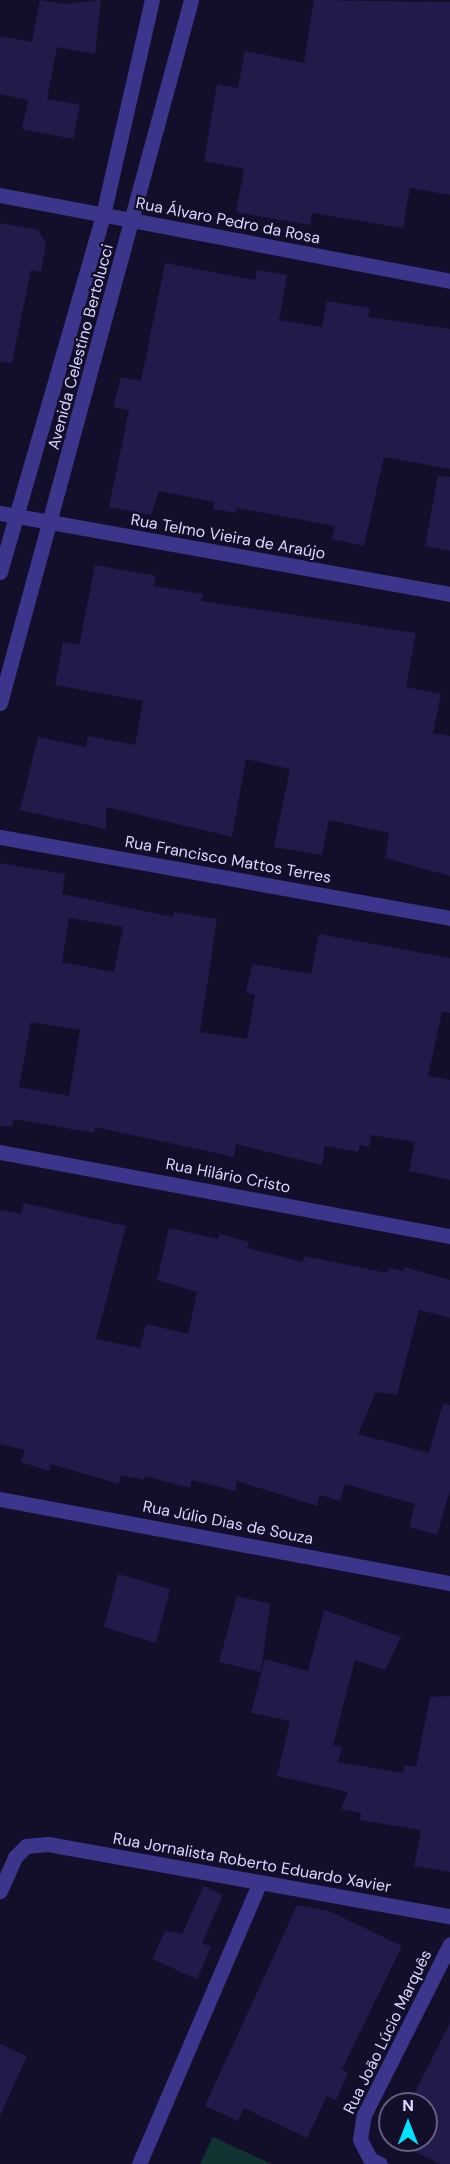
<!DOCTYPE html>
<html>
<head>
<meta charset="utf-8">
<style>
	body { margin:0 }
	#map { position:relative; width:450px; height:2164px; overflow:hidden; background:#130e29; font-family:"DM Sans",sans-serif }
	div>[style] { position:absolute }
	.green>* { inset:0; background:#113433 }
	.building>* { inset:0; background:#24194b }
	.minor>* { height:15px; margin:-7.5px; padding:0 7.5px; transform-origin:7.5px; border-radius:7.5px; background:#3b368b }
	span { translate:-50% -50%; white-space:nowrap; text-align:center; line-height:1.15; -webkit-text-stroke:4.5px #130e29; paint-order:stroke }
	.street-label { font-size:16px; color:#dcd7ff }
	.north { position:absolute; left:378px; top:2092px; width:60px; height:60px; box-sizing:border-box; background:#130e29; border:2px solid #635e7f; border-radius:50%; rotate:0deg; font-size:16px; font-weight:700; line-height:24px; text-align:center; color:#dcd7ff }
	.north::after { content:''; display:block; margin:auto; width:21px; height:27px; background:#03e2ff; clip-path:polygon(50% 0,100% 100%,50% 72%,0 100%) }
</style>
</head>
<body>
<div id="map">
	<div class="green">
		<i style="clip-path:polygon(213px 2137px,272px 2164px,200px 2164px)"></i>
	</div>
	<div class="building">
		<i style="clip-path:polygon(40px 0,65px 4px,101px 0,95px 54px,57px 47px,47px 99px,80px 105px,73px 139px,22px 129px,28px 100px,0 94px,0 36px,32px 42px)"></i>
		<i style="clip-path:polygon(314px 0,450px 2px,450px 195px,410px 188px,403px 228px,312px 213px,310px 225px,236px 212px,244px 169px,204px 161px,217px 84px,238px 88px,245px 51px,304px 63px)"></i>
		<i style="clip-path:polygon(0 223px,38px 230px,46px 244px,41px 272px,31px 270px,12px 363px,0 362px)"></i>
		<i style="clip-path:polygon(165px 263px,255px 280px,257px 270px,287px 275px,279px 320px,322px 327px,327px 301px,370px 308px,368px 317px,450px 329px,450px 469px,384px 457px,364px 546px,332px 539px,335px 526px,237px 508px,236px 513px,213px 509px,214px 502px,159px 491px,151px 515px,109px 507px,129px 410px,113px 407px,121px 377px,141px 381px)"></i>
		<i style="clip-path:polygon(438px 476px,450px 477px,450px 551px,425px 546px)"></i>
		<i style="clip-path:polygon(95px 565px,156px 576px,154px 586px,203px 594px,201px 601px,416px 633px,406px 687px,441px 694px,433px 733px,450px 736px,450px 876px,385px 858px,389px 833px,329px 820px,322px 855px,274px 847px,290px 769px,246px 759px,232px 837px,106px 807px,106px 829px,20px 810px,38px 737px,86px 747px,88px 736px,135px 745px,143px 701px,55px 685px,63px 642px,79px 645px)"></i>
		<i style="clip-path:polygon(evenodd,0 863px,65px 874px,62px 894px,173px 917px,174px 912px,217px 919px,200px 1032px,247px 1039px,255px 995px,246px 993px,252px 964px,311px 974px,319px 934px,450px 958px,450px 1013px,442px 1012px,428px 1076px,450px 1080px,450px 1180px,409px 1171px,415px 1142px,371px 1135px,369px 1147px,360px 1145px,358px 1152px,325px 1146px,322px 1165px,236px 1144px,234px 1157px,95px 1127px,94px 1133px,14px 1119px,12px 1127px,0 1126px,0 863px,69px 918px,123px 927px,114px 972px,62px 962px,69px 918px,0 863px,31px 1022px,80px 1030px,69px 1096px,19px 1087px,31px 1022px)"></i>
		<i style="clip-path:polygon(24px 1203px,126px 1226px,96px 1339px,140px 1348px,146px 1324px,188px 1334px,197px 1292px,157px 1280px,169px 1228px,218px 1239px,219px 1234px,249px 1242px,247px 1248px,303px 1262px,304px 1256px,387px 1273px,389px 1268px,403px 1271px,404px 1267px,450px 1280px,450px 1318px,419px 1310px,397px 1395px,376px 1392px,358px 1434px,429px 1453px,443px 1404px,450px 1405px,450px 1490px,437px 1535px,409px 1527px,415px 1504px,345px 1484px,340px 1501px,320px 1495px,317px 1506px,237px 1481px,235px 1491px,192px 1480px,190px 1488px,145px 1476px,144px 1480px,121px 1475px,119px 1484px,51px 1464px,49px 1471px,21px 1462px,25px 1450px,0 1444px,0 1210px,21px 1214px)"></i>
		<i style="clip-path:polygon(118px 1574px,170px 1589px,156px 1643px,104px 1627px)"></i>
		<i style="clip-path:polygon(237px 1596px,270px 1604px,261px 1672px,219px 1662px)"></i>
		<i style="clip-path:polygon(324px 1610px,401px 1637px,385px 1670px,355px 1660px,333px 1745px,342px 1747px,338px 1762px,403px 1773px,405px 1765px,416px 1767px,430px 1697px,450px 1696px,450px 1872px,414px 1866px,421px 1830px,360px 1820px,361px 1813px,341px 1809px,348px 1792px,277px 1776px,290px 1721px,251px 1713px,265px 1659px,308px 1671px)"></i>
		<i style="clip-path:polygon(204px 1886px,223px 1895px,202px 1943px,211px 1947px,197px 1979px,152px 1959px,165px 1931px,182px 1934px)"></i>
		<i style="clip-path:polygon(297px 1905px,329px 1911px,402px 1946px,342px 2069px,348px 2073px,336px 2100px,327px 2096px,307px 2138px,244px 2108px,238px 2121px,205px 2106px)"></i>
		<i style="clip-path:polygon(450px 2023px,450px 2164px,440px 2164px,399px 2144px,426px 2140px,426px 2104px,415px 2104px,419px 2096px,414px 2094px)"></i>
		<i style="clip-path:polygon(0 2044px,27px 2056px,0 2116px)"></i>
	</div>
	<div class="minor">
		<i style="left:0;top:195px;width:458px;rotate:10.8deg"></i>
		<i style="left:0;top:513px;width:457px;rotate:10.2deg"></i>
		<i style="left:0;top:572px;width:372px;rotate:-73.9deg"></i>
		<i style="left:103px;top:215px;width:221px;rotate:-77.2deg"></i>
		<i style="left:0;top:703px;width:728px;rotate:-74.8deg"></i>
		<i style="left:0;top:837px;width:457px;rotate:10.2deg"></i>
		<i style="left:0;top:1152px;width:458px;rotate:10.6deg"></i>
		<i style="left:0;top:1499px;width:458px;rotate:10.6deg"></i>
		<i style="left:0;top:1891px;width:37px;rotate:-66deg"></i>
		<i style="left:15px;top:1857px;width:16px;rotate:-45deg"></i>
		<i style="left:26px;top:1846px;width:22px;rotate:-5deg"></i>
		<i style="left:48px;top:1844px;width:408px;rotate:10.2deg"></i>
		<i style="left:139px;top:2164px;width:305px;rotate:-66.8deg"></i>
		<i style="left:380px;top:2164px;width:11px;rotate:-153deg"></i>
		<i style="left:370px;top:2159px;width:22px;rotate:-117deg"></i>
		<i style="left:360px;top:2139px;width:24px;rotate:-81deg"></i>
		<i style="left:364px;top:2115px;width:191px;rotate:-63.3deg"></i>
	</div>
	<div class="street-label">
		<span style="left:228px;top:221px;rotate:11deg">Rua Álvaro Pedro da Rosa</span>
		<span style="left:81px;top:347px;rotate:-75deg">Avenida Celestino Bertolucci</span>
		<span style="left:228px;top:537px;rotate:10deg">Rua Telmo Vieira de Araújo</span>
		<span style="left:228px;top:860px;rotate:10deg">Rua Francisco Mattos Terres</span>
		<span style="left:228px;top:1176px;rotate:11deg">Rua Hilário Cristo</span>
		<span style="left:228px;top:1523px;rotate:11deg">Rua Júlio Dias de Souza</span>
		<span style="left:252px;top:1863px;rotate:10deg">Rua Jornalista Roberto Eduardo Xavier</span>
		<span style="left:388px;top:2032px;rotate:-64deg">Rua João Lúcio Marquês</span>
	</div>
	<div class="north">N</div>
</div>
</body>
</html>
